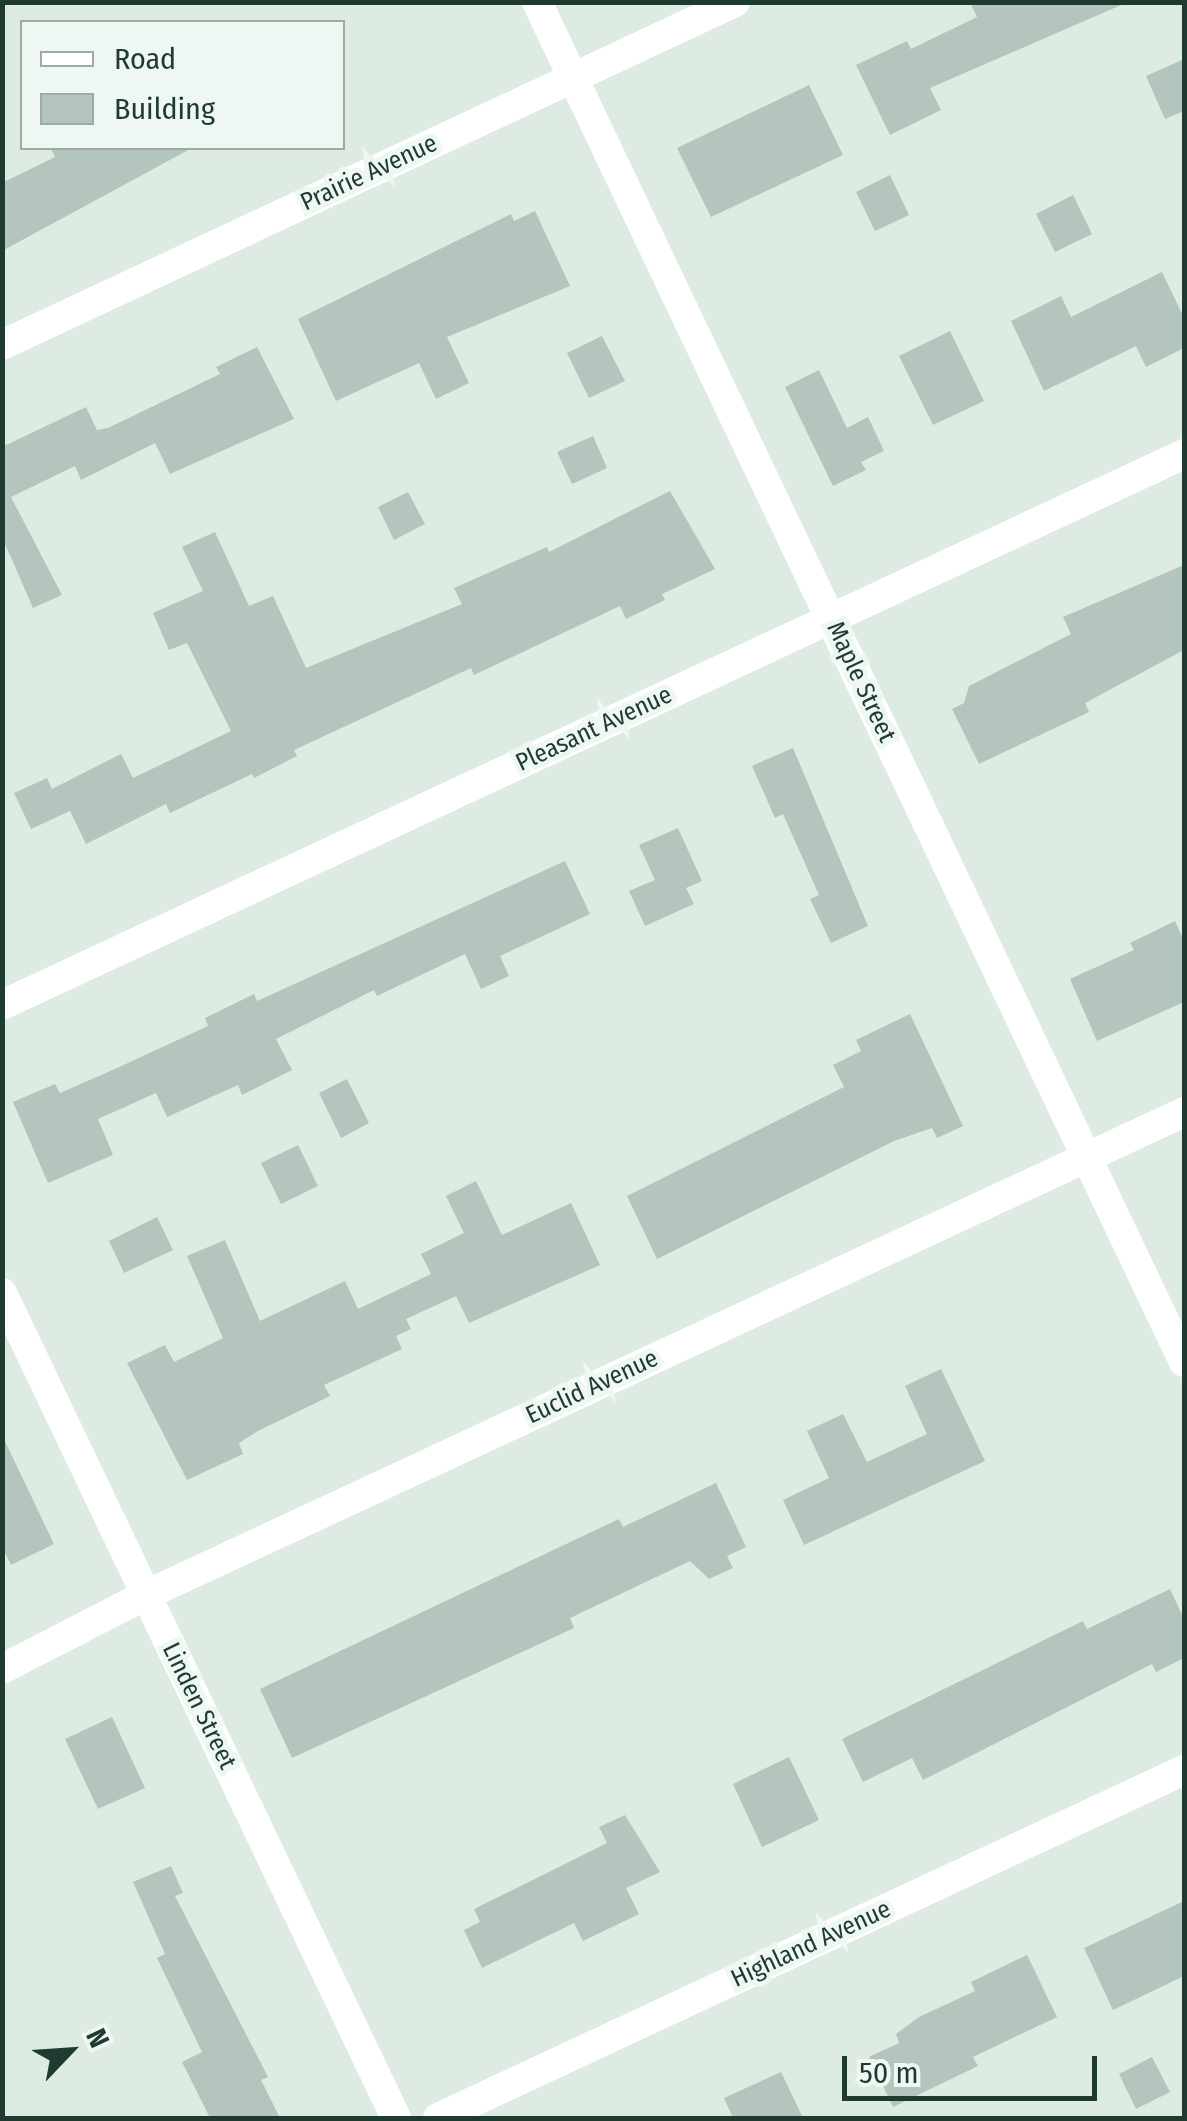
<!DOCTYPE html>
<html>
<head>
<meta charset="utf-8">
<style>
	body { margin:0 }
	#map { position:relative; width:1187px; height:2121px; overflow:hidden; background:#deebe3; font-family:"Fira Sans Condensed",sans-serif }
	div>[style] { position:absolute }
	.building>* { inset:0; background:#b3c5bc }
	.minor>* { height:30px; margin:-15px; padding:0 15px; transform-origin:15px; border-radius:15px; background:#fff }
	span { translate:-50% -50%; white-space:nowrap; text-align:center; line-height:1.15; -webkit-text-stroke:10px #eff7f2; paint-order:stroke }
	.street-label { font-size:25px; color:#1f3b30 }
	.frame { position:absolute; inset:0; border:5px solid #1f3b30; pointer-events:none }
	.legend { position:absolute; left:20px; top:20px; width:325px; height:130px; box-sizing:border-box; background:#eff7f2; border:2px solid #9caca4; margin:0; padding:12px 18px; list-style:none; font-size:30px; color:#1f3b30 }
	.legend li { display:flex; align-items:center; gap:20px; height:50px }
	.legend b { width:50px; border:2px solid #9caca4 }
	.north { position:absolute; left:20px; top:2001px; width:100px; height:100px; -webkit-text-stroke:8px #eff7f2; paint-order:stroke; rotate:65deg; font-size:28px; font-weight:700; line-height:40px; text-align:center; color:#1f3b30 }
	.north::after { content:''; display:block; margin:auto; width:35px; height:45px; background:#1f3b30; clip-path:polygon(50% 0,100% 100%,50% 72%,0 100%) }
	.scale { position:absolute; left:842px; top:2056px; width:255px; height:45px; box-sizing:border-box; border:5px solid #1f3b30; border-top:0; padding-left:12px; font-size:30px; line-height:35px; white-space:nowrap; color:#1f3b30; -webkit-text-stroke:8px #eff7f2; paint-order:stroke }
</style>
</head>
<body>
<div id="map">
	<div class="building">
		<i style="clip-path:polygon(970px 2px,1128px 2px,930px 88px,941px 110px,890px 135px,856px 65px,907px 41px,911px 49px,977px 17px)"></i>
		<i style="clip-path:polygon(1184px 59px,1184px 111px,1165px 119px,1146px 76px)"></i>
		<i style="clip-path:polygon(809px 85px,843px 155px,711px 217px,677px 148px)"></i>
		<i style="clip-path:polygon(51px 148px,192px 148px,2px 251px,2px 183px,55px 157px)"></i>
		<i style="clip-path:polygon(890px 175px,909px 215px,875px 231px,856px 192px)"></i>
		<i style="clip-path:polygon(1073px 195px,1092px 234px,1055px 252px,1036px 214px)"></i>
		<i style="clip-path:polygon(535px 211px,570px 286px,447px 337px,469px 383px,436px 399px,419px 363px,336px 401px,298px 319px,511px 214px,514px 221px)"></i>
		<i style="clip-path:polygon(1162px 272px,1184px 318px,1184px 348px,1146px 367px,1136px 346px,1044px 391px,1011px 321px,1061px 296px,1071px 317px)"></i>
		<i style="clip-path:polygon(950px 331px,984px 401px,933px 425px,899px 356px)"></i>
		<i style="clip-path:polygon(602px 336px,625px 381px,589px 398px,567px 353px)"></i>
		<i style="clip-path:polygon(257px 347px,294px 419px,170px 474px,155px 443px,81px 480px,75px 466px,11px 497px,62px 595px,33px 608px,2px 537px,2px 447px,86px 407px,97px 430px,108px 428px,220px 374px,216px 367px)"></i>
		<i style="clip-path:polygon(819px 370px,847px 428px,868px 417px,884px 451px,861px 462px,866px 470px,833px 486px,785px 387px)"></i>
		<i style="clip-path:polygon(593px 436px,607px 468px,572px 484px,557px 452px)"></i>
		<i style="clip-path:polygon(670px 491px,715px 569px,662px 594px,665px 600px,626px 619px,620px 606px,474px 675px,471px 668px,294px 750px,297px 756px,254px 778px,252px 774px,170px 813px,166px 804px,86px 844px,70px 811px,31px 829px,14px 793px,47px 778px,52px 789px,121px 754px,133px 778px,231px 731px,187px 643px,169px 650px,153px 613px,203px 591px,182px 547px,215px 532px,249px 606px,273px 596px,306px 668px,462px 604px,454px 588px,547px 547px,549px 552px)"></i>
		<i style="clip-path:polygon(408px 492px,425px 524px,394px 540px,378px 507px)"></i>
		<i style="clip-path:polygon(1184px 565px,1184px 650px,1085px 703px,1089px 712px,979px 764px,952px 709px,964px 703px,969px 686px,1071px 634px,1063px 617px)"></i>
		<i style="clip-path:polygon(793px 748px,868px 926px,831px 943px,810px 899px,819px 895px,783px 814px,775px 818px,752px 766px)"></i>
		<i style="clip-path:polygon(678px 828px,702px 881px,686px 888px,694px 904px,645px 926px,629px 891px,655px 880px,639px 845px)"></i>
		<i style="clip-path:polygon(565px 861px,590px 914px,500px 956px,509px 976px,481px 989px,465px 954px,377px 996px,374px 990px,276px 1039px,292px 1070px,242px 1095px,238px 1085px,167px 1117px,156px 1093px,98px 1119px,113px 1155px,48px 1183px,13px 1102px,55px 1084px,60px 1093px,117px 1068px,208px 1026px,205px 1018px,254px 994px,257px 1001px)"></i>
		<i style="clip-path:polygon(1175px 921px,1184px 941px,1184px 1002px,1097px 1041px,1070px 979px,1134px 950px,1130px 943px)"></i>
		<i style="clip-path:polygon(910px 1014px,963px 1126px,937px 1138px,932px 1128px,894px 1141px,657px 1259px,627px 1196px,844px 1087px,833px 1065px,861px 1051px,856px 1040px)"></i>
		<i style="clip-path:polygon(347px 1079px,369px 1123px,341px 1138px,319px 1093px)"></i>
		<i style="clip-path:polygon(298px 1145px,318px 1186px,281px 1204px,261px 1163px)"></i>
		<i style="clip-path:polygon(476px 1181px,502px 1235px,571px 1203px,600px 1265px,469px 1323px,456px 1296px,406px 1319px,411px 1329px,396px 1336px,402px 1349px,324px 1385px,330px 1396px,258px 1431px,239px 1443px,243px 1454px,187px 1480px,127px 1363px,165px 1345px,174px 1362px,223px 1338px,187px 1256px,225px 1240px,260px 1321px,345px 1281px,358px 1309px,431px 1274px,421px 1254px,464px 1233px,446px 1196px)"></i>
		<i style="clip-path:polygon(157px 1217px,173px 1250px,124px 1273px,109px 1241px)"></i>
		<i style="clip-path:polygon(941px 1369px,985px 1461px,804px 1545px,783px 1500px,829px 1478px,807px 1431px,843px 1414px,867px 1462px,927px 1434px,905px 1386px)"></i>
		<i style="clip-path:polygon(2px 1435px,54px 1544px,11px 1565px,2px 1547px)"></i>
		<i style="clip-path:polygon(716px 1483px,746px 1547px,727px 1556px,733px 1568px,709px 1579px,690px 1561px,570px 1618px,574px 1628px,292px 1758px,260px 1689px,619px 1519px,623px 1527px)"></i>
		<i style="clip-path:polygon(1170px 1589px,1184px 1619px,1184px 1658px,1156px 1672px,1152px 1664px,923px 1780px,912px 1758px,863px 1782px,842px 1739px,1083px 1621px,1087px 1629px)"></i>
		<i style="clip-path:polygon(112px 1717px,145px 1788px,98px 1809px,65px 1739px)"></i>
		<i style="clip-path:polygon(789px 1757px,819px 1820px,762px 1847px,733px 1784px)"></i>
		<i style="clip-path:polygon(625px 1815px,660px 1872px,626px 1888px,639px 1914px,583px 1941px,574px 1923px,482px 1968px,464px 1930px,480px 1922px,474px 1909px,607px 1843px,599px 1827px)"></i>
		<i style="clip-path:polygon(171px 1866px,183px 1893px,175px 1896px,268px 2077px,261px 2080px,280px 2118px,210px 2118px,182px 2062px,202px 2052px,157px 1958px,165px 1954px,133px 1882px)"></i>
		<i style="clip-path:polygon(1184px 1901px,1184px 1976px,1113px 2010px,1084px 1948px)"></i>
		<i style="clip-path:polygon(1027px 1955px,1057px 2017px,973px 2057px,978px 2066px,893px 2107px,869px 2057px,899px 2043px,896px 2034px,919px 2017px,975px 1991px,971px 1982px)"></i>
		<i style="clip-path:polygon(1152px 2057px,1170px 2092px,1136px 2109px,1119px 2074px)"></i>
		<i style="clip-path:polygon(781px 2072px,803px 2118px,733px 2118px,724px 2098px)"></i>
	</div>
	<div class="minor">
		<i style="left:537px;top:2px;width:1506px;rotate:64.56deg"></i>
		<i style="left:2px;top:345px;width:809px;rotate:-25.08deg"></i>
		<i style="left:2px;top:1005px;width:1304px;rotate:-24.99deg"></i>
		<i style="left:2px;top:1293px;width:914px;rotate:64.47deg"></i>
		<i style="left:2px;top:1669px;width:162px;rotate:-27.2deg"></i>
		<i style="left:146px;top:1595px;width:1145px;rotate:-24.95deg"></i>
		<i style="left:438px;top:2118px;width:823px;rotate:-25.01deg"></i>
	</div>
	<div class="street-label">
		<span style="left:369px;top:173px;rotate:-25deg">Prairie Avenue</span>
		<span style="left:861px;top:682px;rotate:65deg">Maple Street</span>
		<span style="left:594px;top:729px;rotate:-25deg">Pleasant Avenue</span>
		<span style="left:592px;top:1387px;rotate:-25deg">Euclid Avenue</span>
		<span style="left:199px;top:1706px;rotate:64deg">Linden Street</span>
		<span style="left:811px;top:1944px;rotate:-25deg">Highland Avenue</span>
	</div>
	<div class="frame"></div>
	<ul class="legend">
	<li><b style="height:12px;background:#fff"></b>Road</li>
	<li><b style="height:28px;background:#b3c5bc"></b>Building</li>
	</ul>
	<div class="north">N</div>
	<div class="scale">50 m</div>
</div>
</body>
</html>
